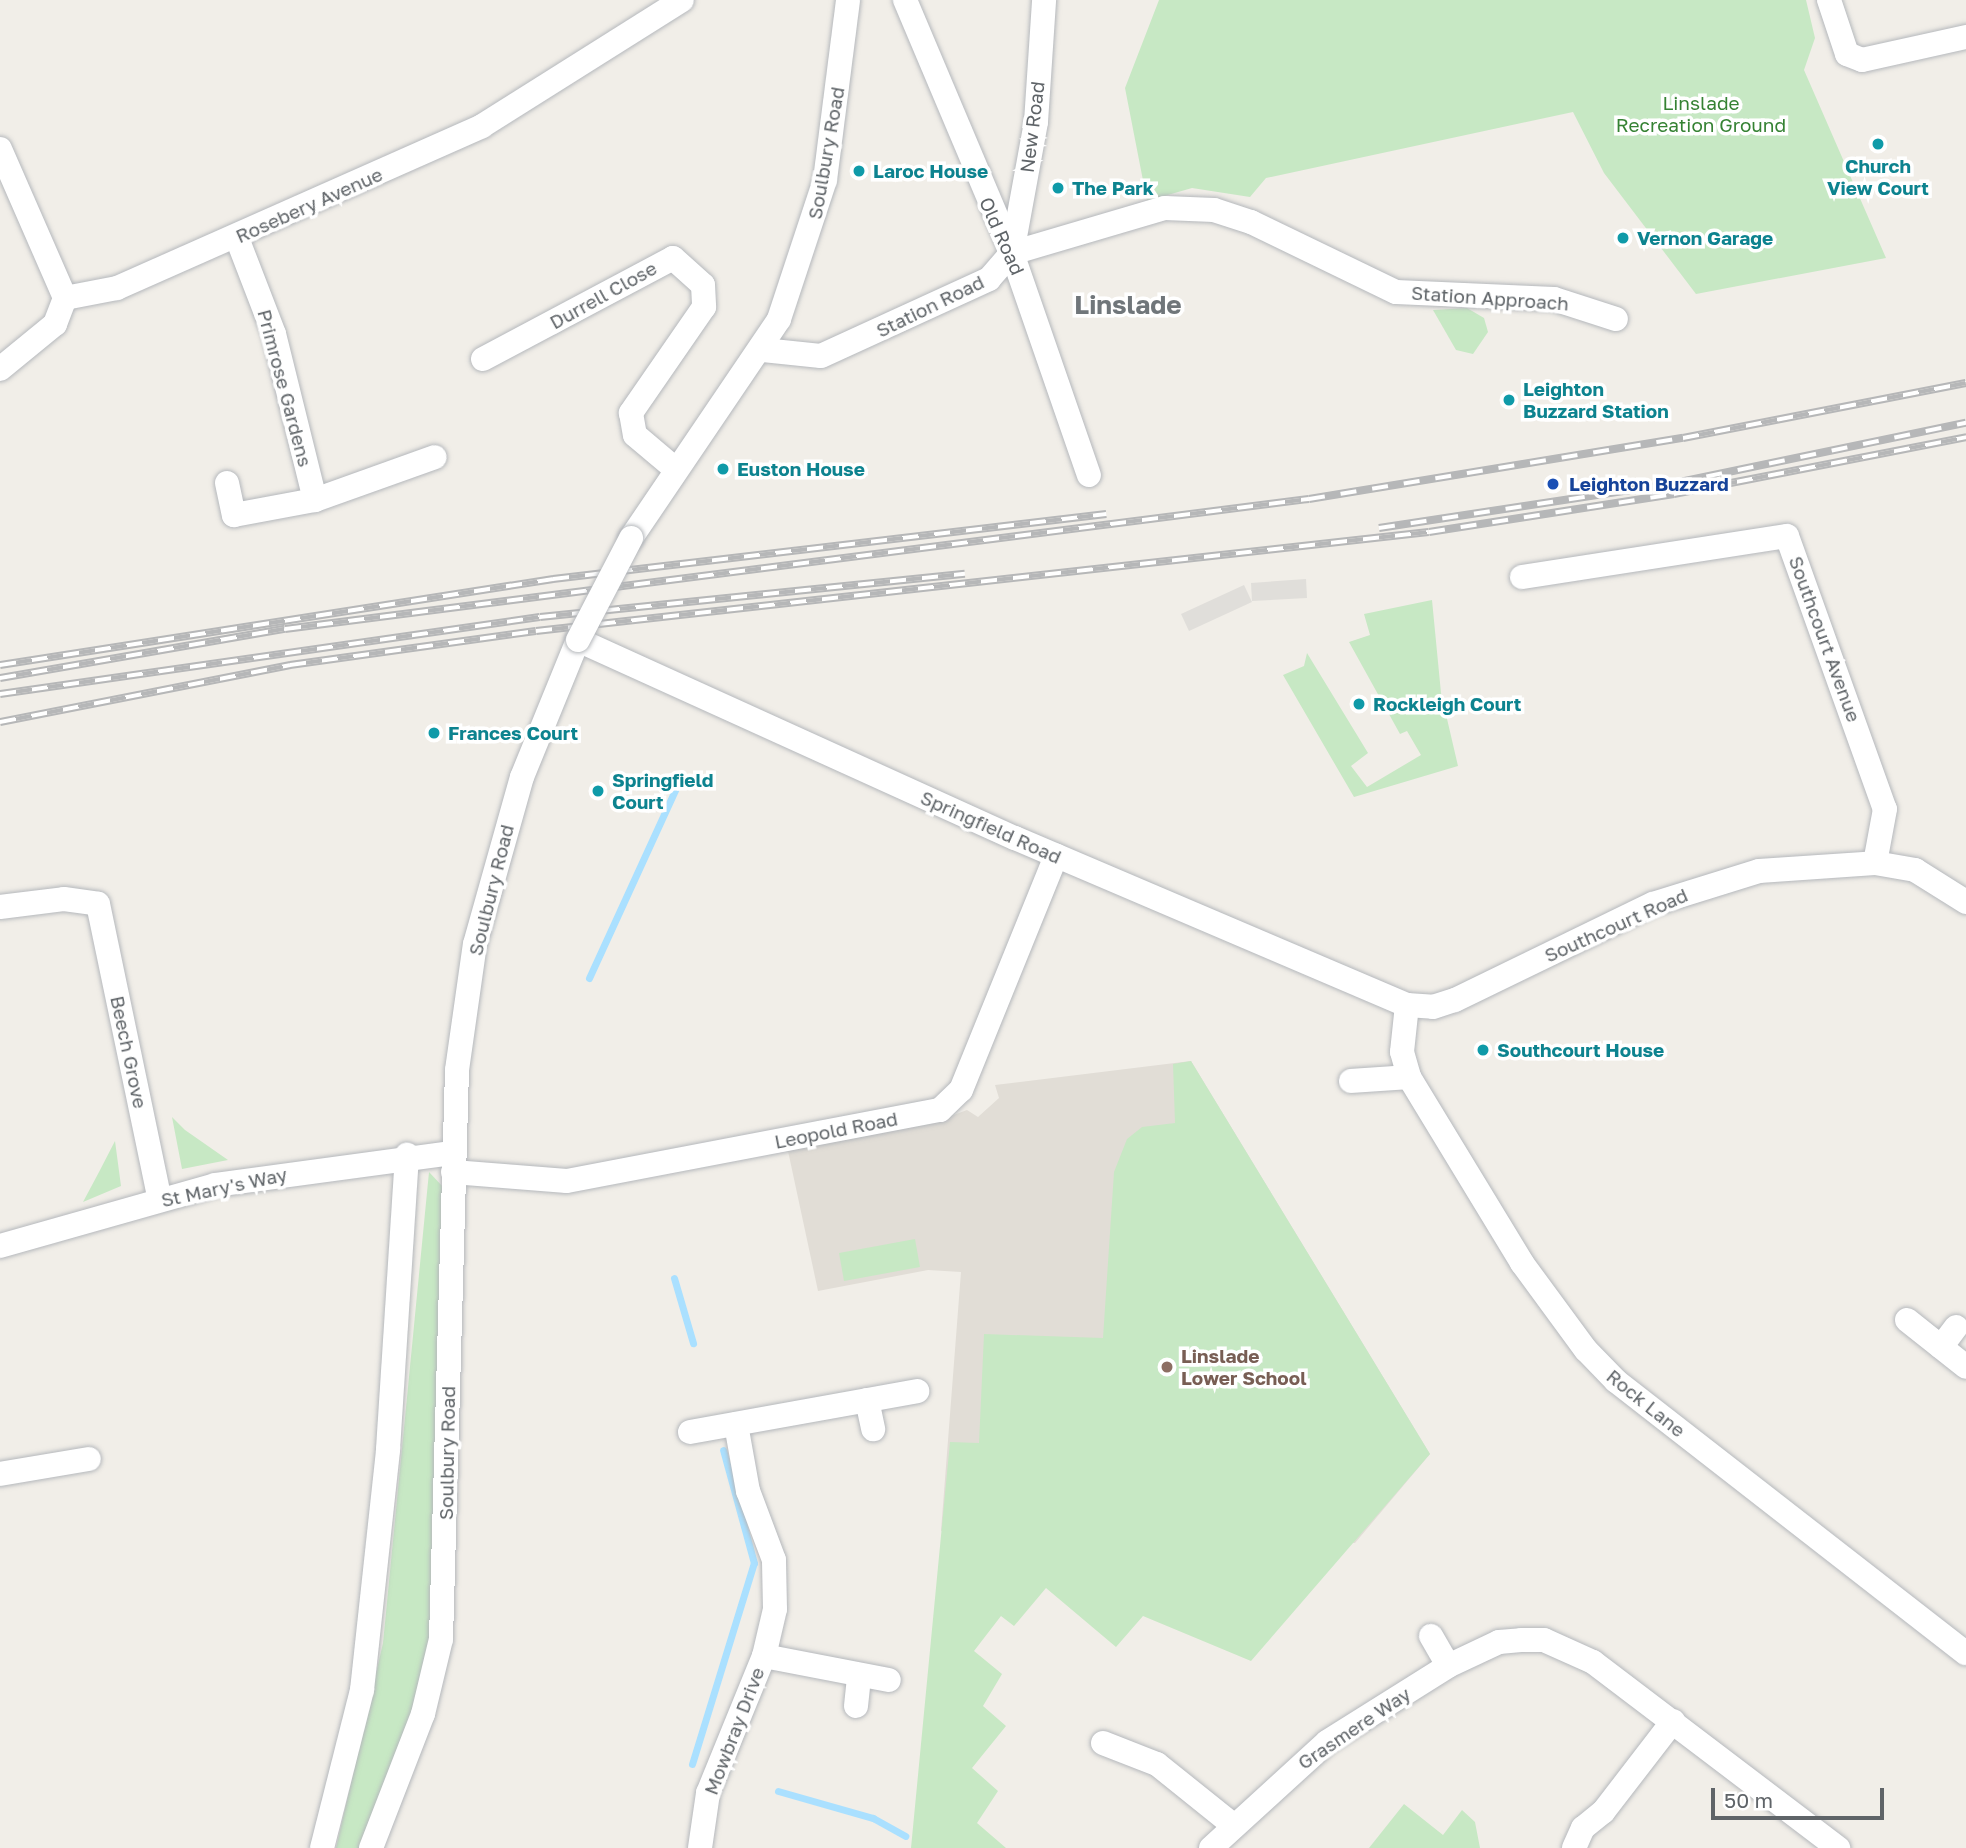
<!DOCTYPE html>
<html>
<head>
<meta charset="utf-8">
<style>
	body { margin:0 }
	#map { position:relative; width:1966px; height:1848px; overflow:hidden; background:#f1eee8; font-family:"Golos Text",sans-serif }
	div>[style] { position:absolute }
	.industrial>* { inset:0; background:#e0deda }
	.education>* { inset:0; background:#e1ddd6 }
	.green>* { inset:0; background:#c7e8c4 }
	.stream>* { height:7px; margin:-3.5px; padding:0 3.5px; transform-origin:3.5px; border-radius:3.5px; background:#aae0ff }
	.roads { filter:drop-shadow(0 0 2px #b5b8bc) drop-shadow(0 0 2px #b5b8bc) }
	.minor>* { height:24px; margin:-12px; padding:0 12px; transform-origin:12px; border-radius:12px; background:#fff }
	.rail>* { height:8px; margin-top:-4px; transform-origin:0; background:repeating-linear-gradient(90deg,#fff 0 16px,#b6b7b8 0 32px); box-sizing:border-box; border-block:2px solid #b6b7b8 }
	.bridges { filter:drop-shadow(0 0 2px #b5b8bc) drop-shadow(0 0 2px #b5b8bc) }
	.minor-bridge>* { height:24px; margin:-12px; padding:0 12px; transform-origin:12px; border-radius:12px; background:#fff }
	.dots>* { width:19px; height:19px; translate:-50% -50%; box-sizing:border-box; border:4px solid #fff; border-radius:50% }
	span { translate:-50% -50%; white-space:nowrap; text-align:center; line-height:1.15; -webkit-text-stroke:7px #fff; paint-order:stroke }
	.park-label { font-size:19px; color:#358233 }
	.street-label { font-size:19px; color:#5f6468 }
	.culture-label { font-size:19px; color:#0d838f; font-weight:700 }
	.left { translate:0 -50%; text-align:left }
	.transit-label { font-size:19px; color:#164399; font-weight:700 }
	.education-label { font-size:19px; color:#785e54; font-weight:700 }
	.district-label { font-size:26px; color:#70767a; font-weight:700 }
	.scale { position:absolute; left:1711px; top:1788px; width:173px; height:32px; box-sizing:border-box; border:4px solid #5f6468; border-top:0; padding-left:9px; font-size:21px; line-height:24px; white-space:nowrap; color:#5f6468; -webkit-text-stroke:5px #fff; paint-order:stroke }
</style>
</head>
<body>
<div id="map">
	<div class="industrial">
		<i style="clip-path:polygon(1306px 579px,1307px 598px,1252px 601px,1251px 583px)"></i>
		<i style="clip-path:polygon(1244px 585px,1252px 602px,1189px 631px,1181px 614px)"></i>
	</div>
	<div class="education">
		<i style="clip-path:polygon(1191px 1061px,1430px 1454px,1355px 1543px,941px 1531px,961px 1272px,928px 1270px,818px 1291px,788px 1151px,935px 1122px,967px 1110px,978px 1117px,999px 1098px,995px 1085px)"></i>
	</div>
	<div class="green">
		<i style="clip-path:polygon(1159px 0,1806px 0,1815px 38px,1804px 70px,1886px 258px,1696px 294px,1604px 173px,1573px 112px,1266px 178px,1250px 197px,1192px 188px,1147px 201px,1125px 88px)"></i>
		<i style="clip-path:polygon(1467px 308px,1484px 318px,1488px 332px,1473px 354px,1456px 350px,1433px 310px)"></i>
		<i style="clip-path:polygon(1432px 600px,1441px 693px,1458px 766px,1354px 797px,1283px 675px,1304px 666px,1307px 653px,1368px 753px,1351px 766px,1367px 787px,1421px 755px,1407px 731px,1400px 734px,1349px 642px,1370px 635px,1364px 614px)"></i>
		<i style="clip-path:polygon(1191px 1061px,1430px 1454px,1251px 1661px,1143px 1616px,1116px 1647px,1046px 1588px,1014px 1626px,1001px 1616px,974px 1651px,1002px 1674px,983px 1706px,1006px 1726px,972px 1768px,998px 1791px,977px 1823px,1006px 1848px,911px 1848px,950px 1442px,979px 1443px,984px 1334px,1103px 1338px,1114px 1172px,1127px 1139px,1142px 1127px,1175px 1123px,1173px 1064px)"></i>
		<i style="clip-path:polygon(172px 1117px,185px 1130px,228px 1160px,182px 1169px)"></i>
		<i style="clip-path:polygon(115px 1141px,121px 1186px,83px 1202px,99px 1172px)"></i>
		<i style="clip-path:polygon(429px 1172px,444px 1188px,430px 1637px,407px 1733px,365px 1848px,336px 1848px,383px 1643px)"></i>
		<i style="clip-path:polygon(915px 1239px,920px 1267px,844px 1281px,839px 1253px)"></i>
		<i style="clip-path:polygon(1404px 1804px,1443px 1835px,1462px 1810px,1475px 1822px,1480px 1848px,1369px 1848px)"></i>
	</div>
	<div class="stream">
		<i style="left:589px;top:978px;width:223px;rotate:-65.4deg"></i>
		<i style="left:674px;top:1278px;width:68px;rotate:73.7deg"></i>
		<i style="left:692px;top:1764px;width:210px;rotate:-72.9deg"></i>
		<i style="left:754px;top:1563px;width:117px;rotate:-105.3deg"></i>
		<i style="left:778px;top:1791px;width:99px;rotate:15.9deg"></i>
		<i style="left:873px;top:1818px;width:37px;rotate:29deg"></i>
	</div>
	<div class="roads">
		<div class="minor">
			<i style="left:905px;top:0;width:275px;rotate:67.1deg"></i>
			<i style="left:1012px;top:253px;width:235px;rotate:70.9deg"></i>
			<i style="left:1829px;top:0;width:57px;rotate:71.6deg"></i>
			<i style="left:1847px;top:54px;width:16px;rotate:22deg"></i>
			<i style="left:1862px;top:60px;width:107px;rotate:-12.5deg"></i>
			<i style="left:0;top:149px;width:163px;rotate:66.4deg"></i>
			<i style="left:65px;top:298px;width:28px;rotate:111deg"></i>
			<i style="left:55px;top:324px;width:71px;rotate:140.7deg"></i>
			<i style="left:237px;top:238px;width:103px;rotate:68.9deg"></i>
			<i style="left:274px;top:334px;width:171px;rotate:76.1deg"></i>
			<i style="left:1012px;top:253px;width:133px;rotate:-79.6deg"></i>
			<i style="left:1036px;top:122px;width:122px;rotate:-86.2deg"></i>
			<i style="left:65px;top:298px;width:53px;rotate:-10.9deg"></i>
			<i style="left:117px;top:288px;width:399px;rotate:-23.9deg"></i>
			<i style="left:482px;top:126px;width:236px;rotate:-32.2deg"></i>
			<i style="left:763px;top:350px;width:58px;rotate:5.9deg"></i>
			<i style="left:821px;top:356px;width:185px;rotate:-24.6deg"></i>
			<i style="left:989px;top:279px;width:35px;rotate:-49deg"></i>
			<i style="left:1012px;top:253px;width:159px;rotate:-16.4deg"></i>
			<i style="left:1165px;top:208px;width:49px;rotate:2.3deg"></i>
			<i style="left:1214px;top:210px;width:39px;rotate:18deg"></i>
			<i style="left:1251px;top:222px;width:161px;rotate:25.8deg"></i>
			<i style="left:1396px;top:292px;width:158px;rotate:2.5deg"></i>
			<i style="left:1554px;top:299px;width:65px;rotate:17.9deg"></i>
			<i style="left:483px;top:359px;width:215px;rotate:-28deg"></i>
			<i style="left:673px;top:258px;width:40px;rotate:42deg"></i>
			<i style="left:703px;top:285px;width:22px;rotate:87deg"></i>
			<i style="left:704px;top:307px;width:129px;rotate:124.6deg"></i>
			<i style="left:631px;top:413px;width:22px;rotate:80deg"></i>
			<i style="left:635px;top:435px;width:51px;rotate:40.2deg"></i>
			<i style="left:227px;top:483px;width:33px;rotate:78deg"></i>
			<i style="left:234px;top:515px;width:82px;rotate:-10.5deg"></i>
			<i style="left:315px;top:500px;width:127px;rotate:-19.7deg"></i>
			<i style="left:631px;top:538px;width:264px;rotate:-55.9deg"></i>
			<i style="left:779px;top:319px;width:146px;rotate:-71.7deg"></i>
			<i style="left:825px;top:180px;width:181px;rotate:-82.7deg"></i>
			<i style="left:1522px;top:577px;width:268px;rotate:-8.8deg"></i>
			<i style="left:1787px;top:536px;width:290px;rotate:70.3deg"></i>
			<i style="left:1885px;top:809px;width:55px;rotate:100.5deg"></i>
			<i style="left:0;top:907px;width:64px;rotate:-7.1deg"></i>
			<i style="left:64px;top:899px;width:34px;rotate:8deg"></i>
			<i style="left:98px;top:904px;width:302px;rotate:78.2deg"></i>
			<i style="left:1407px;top:1005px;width:47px;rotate:96.1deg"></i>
			<i style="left:1402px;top:1052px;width:26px;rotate:74deg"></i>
			<i style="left:1409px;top:1077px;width:218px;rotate:58.7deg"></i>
			<i style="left:1522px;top:1263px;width:108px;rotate:53.7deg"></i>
			<i style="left:1586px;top:1350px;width:43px;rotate:45.9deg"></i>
			<i style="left:1616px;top:1381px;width:443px;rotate:37.9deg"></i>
			<i style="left:1351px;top:1081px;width:58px;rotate:-3.9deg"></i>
			<i style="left:453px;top:1172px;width:114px;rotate:4.5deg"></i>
			<i style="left:567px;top:1181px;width:380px;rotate:-10.8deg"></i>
			<i style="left:940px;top:1110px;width:29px;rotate:-44deg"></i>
			<i style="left:961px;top:1090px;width:253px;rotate:-67.9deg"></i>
			<i style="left:0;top:1246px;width:223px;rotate:-15.8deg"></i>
			<i style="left:215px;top:1185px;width:240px;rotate:-7.7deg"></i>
			<i style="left:1907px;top:1320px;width:75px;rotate:38.5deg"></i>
			<i style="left:1941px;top:1347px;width:25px;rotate:-53deg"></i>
			<i style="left:867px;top:1400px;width:30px;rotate:78deg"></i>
			<i style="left:690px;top:1432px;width:231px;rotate:-10.2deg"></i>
			<i style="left:0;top:1474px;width:90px;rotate:-9.6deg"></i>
			<i style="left:1431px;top:1636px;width:34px;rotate:60deg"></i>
			<i style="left:764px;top:1656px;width:127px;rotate:10.9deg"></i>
			<i style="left:856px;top:1706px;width:30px;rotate:-84deg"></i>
			<i style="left:1103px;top:1743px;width:58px;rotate:21.3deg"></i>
			<i style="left:1157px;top:1764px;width:96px;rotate:38.7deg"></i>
			<i style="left:322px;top:1848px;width:163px;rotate:-75.8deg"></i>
			<i style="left:362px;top:1690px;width:242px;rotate:-83.8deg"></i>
			<i style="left:388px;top:1449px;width:295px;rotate:-86.3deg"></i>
			<i style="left:371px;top:1848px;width:144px;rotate:-68.8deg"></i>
			<i style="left:423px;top:1714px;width:77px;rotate:-76.5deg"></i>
			<i style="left:441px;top:1639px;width:569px;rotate:-88.39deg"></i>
			<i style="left:457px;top:1070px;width:127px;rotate:-81.9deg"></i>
			<i style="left:475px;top:944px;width:173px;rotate:-74.3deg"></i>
			<i style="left:522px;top:777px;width:148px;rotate:-67.8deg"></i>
			<i style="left:578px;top:640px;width:480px;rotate:24.4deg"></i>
			<i style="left:1015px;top:838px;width:426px;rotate:23.1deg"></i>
			<i style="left:1407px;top:1005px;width:26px;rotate:4deg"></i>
			<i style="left:1433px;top:1007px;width:23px;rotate:-18deg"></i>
			<i style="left:1455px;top:1000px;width:220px;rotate:-25.9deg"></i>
			<i style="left:1653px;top:904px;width:111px;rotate:-17.3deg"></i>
			<i style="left:1759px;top:871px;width:116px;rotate:-3.9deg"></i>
			<i style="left:1875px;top:863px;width:41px;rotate:9.9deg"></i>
			<i style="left:1915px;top:870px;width:60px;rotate:32.1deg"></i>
			<i style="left:700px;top:1848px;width:56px;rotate:-81.7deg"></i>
			<i style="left:708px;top:1793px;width:148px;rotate:-67.8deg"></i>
			<i style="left:764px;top:1656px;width:48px;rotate:-76.8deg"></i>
			<i style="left:775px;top:1609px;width:49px;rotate:-91.2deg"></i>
			<i style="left:774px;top:1560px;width:74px;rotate:-110.6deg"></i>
			<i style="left:748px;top:1491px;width:68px;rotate:-100.2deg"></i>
			<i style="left:1211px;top:1848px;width:157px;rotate:-42.4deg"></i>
			<i style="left:1327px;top:1742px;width:143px;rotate:-32.1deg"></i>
			<i style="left:1448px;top:1666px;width:56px;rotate:-25.2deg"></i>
			<i style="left:1499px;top:1642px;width:22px;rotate:-5deg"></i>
			<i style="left:1521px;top:1640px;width:23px"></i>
			<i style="left:1544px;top:1640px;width:54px;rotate:24.2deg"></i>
			<i style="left:1593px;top:1662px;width:308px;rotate:37.2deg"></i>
			<i style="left:1574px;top:1848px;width:22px;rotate:-66deg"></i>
			<i style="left:1583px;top:1828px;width:26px;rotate:-39deg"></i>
			<i style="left:1603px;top:1812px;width:115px;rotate:-52.4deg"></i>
		</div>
	</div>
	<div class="rail">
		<i style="left:1379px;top:528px;width:299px;rotate:-8.6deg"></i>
		<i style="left:1675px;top:483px;width:297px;rotate:-11.7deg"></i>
		<i style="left:0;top:665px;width:560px;rotate:-8.84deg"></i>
		<i style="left:553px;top:579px;width:557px;rotate:-6.7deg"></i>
		<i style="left:0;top:678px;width:289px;rotate:-9.8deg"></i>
		<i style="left:285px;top:629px;width:1032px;rotate:-7.24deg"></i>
		<i style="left:1309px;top:499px;width:379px;rotate:-9.3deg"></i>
		<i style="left:1683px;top:438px;width:288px;rotate:-11deg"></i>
		<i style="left:0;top:694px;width:545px;rotate:-8.12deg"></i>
		<i style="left:540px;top:617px;width:427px;rotate:-5.8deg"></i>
		<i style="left:0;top:722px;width:296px;rotate:-11.1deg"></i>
		<i style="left:290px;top:665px;width:248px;rotate:-7.9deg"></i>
		<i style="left:536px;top:631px;width:898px;rotate:-6.33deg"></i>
		<i style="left:1429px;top:532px;width:248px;rotate:-8.8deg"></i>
		<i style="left:1674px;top:494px;width:298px;rotate:-11deg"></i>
	</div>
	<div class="bridges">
		<div class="minor-bridge">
			<i style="left:578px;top:640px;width:115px;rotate:-62.5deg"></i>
		</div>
	</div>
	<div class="dots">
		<i style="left:1878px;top:144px;background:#0f9aa8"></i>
		<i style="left:859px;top:171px;background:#0f9aa8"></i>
		<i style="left:1058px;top:188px;background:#0f9aa8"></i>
		<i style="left:1623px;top:238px;background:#0f9aa8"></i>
		<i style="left:1509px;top:400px;background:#0f9aa8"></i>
		<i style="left:723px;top:469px;background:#0f9aa8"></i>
		<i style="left:1553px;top:484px;background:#1a4fb4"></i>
		<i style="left:1359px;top:704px;background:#0f9aa8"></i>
		<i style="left:434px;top:733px;background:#0f9aa8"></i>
		<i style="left:598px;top:791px;background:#0f9aa8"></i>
		<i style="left:1483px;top:1050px;background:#0f9aa8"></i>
		<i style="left:1167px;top:1367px;background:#8d6e63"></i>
	</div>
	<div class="park-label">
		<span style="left:1701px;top:114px">Linslade<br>Recreation Ground</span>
	</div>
	<div class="street-label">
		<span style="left:1032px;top:127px;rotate:-83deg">New Road</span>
		<span style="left:826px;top:153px;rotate:-80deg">Soulbury Road</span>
		<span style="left:309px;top:205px;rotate:-24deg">Rosebery Avenue</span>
		<span style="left:1002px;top:236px;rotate:66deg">Old Road</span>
		<span style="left:603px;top:295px;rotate:-29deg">Durrell Close</span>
		<span style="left:1490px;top:298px;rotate:4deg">Station Approach</span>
		<span style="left:930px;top:306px;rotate:-26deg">Station Road</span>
		<span style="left:285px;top:388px;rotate:75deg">Primrose Gardens</span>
		<span style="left:1825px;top:639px;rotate:70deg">Southcourt Avenue</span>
		<span style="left:991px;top:827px;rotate:24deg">Springfield Road</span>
		<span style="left:491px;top:890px;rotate:-76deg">Soulbury Road</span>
		<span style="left:1616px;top:925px;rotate:-24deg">Southcourt Road</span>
		<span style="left:129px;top:1052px;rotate:78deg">Beech Grove</span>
		<span style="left:836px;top:1130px;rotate:-11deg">Leopold Road</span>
		<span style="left:224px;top:1187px;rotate:-12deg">St Mary's Way</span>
		<span style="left:1646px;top:1403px;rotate:39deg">Rock Lane</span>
		<span style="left:447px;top:1453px;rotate:-89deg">Soulbury Road</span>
		<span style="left:1354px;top:1728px;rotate:-34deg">Grasmere Way</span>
		<span style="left:734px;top:1731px;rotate:-69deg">Mowbray Drive</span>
	</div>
	<div class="culture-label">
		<span style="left:1878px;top:177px">Church<br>View Court</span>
		<span class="left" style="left:873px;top:171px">Laroc House</span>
		<span class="left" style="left:1072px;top:188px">The Park</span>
		<span class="left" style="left:1637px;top:238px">Vernon Garage</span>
		<span class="left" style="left:1523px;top:400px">Leighton<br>Buzzard Station</span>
		<span class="left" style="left:737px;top:469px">Euston House</span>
		<span class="left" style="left:1373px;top:704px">Rockleigh Court</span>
		<span class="left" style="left:448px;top:733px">Frances Court</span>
		<span class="left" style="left:612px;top:791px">Springfield<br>Court</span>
		<span class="left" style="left:1497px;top:1050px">Southcourt House</span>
	</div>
	<div class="transit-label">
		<span class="left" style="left:1569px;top:484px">Leighton Buzzard</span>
	</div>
	<div class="education-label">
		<span class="left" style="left:1181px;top:1367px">Linslade<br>Lower School</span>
	</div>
	<div class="district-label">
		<span style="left:1128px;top:305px">Linslade</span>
	</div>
	<div class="scale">50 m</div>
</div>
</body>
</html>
